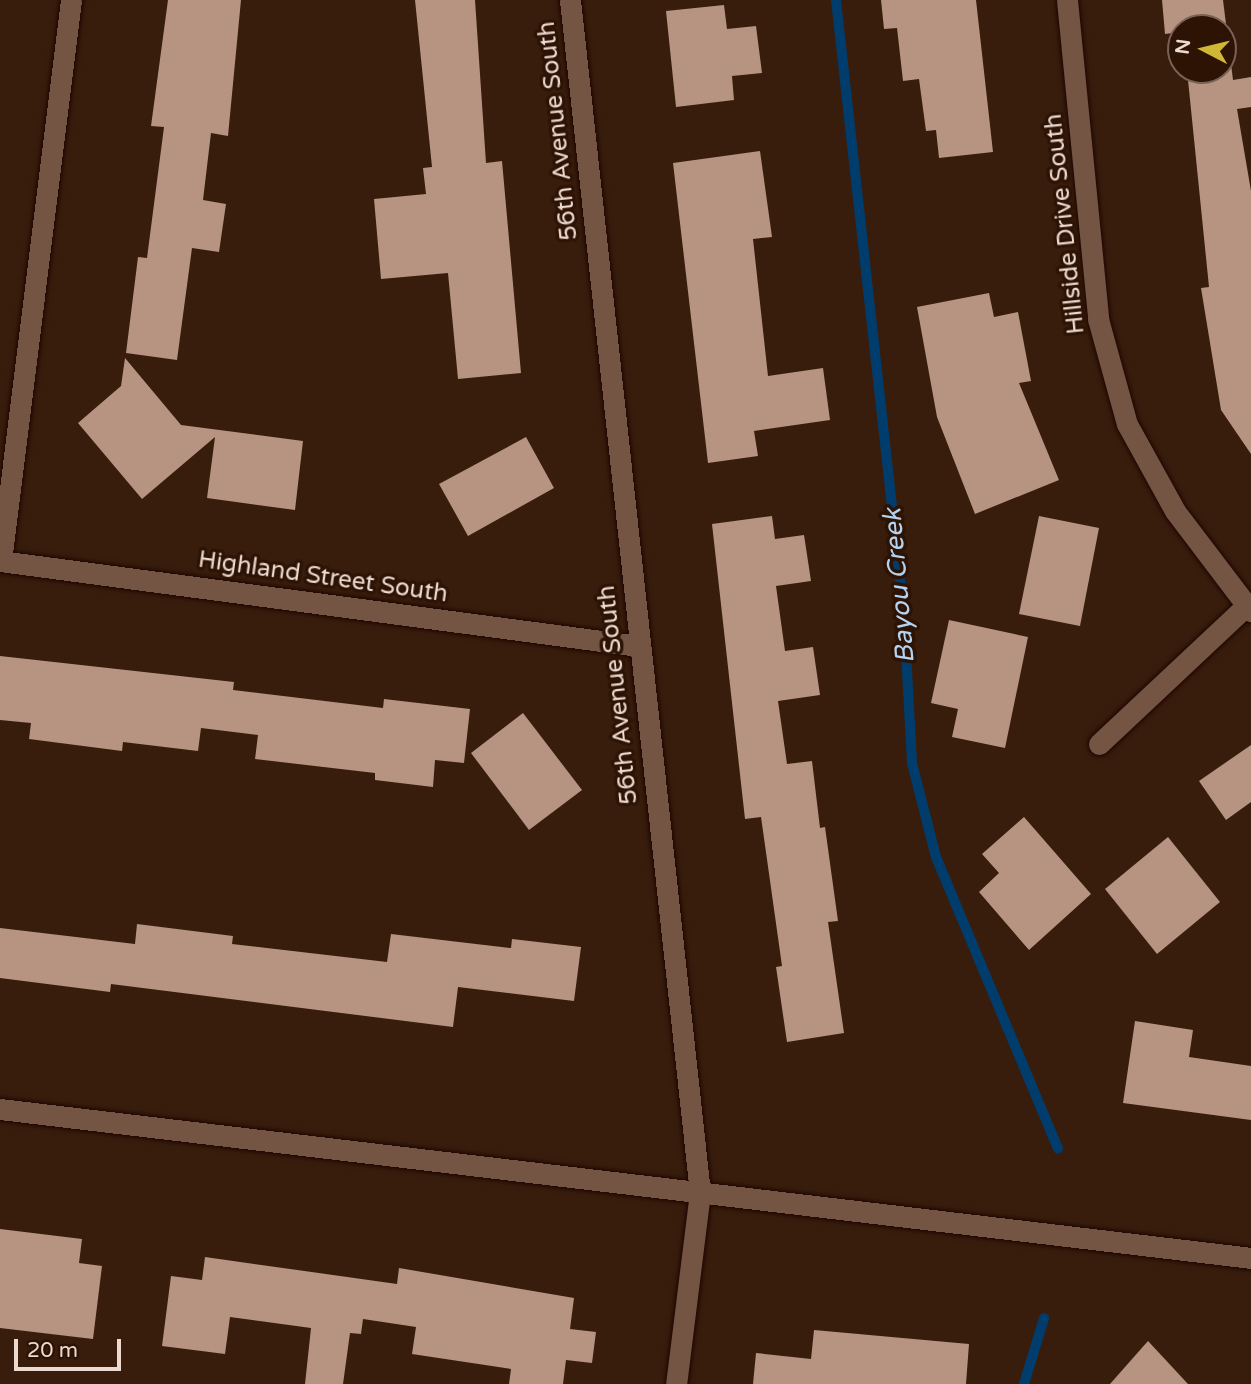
<!DOCTYPE html>
<html>
<head>
<meta charset="utf-8">
<style>
	body { margin:0 }
	#map { position:relative; width:1251px; height:1384px; overflow:hidden; background:#381d0c; font-family:"Varela Round",sans-serif }
	div>[style] { position:absolute }
	.stream>* { height:10px; margin:-5px; padding:0 5px; transform-origin:5px; border-radius:5px; background:#003d6d }
	.building>* { inset:0; background:#b69481 }
	.roads { filter:drop-shadow(0 0 2px #1e0600) drop-shadow(0 0 2px #1e0600) }
	.minor>* { height:21px; margin:-10.5px; padding:0 10.5px; transform-origin:10.5px; border-radius:10.5px; background:#745443 }
	span { translate:-50% -50%; white-space:nowrap; text-align:center; line-height:1.15; -webkit-text-stroke:7px #2d1304; paint-order:stroke }
	.street-label { font-size:24px; color:#ecd9cf }
	.water-label { font-size:26px; color:#b5d2f0; font-style:italic }
	.north { position:absolute; left:1167px; top:14px; width:70px; height:70px; box-sizing:border-box; background:#2d1304; border:2px solid #796255; border-radius:50%; rotate:277deg; font-size:19px; font-weight:700; line-height:28px; text-align:center; color:#ecd9cf }
	.north::after { content:''; display:block; margin:auto; width:24px; height:32px; background:#d0b836; clip-path:polygon(50% 0,100% 100%,50% 72%,0 100%) }
	.scale { position:absolute; left:14px; top:1339px; width:107px; height:32px; box-sizing:border-box; border:4px solid #ecd9cf; border-top:0; padding-left:9px; font-size:21px; line-height:24px; white-space:nowrap; color:#ecd9cf; -webkit-text-stroke:5px #2d1304; paint-order:stroke }
</style>
</head>
<body>
<div id="map">
	<div class="stream">
		<i style="left:836px;top:0;width:619px;rotate:83.69deg"></i>
		<i style="left:904px;top:615px;width:148px;rotate:86.9deg"></i>
		<i style="left:912px;top:763px;width:97px;rotate:75.7deg"></i>
		<i style="left:936px;top:857px;width:316px;rotate:67.3deg"></i>
		<i style="left:1024px;top:1384px;width:69px;rotate:-73.1deg"></i>
	</div>
	<div class="building">
		<i style="clip-path:polygon(168px 0,241px 0,228px 136px,211px 133px,203px 200px,226px 204px,219px 252px,192px 248px,177px 360px,126px 353px,138px 257px,147px 258px,164px 127px,151px 126px)"></i>
		<i style="clip-path:polygon(415px 0,475px 0,486px 163px,502px 161px,521px 373px,458px 379px,448px 273px,381px 279px,374px 199px,426px 194px,423px 168px,432px 167px)"></i>
		<i style="clip-path:polygon(881px 0,976px 0,993px 152px,939px 158px,936px 130px,926px 131px,919px 79px,903px 81px,897px 28px,884px 29px)"></i>
		<i style="clip-path:polygon(1162px 0,1223px 0,1233px 80px,1251px 77px,1251px 107px,1237px 109px,1251px 191px,1251px 454px,1221px 410px,1201px 288px,1209px 287px,1187px 70px,1223px 70px,1223px 28px,1181px 28px,1181px 32px,1165px 34px)"></i>
		<i style="clip-path:polygon(724px 5px,727px 29px,756px 26px,762px 73px,732px 76px,734px 100px,676px 107px,666px 11px)"></i>
		<i style="clip-path:polygon(760px 151px,772px 237px,753px 239px,768px 376px,823px 368px,830px 420px,754px 431px,758px 456px,708px 463px,673px 163px)"></i>
		<i style="clip-path:polygon(989px 293px,994px 317px,1018px 312px,1031px 381px,1019px 383px,1059px 480px,975px 514px,937px 417px,917px 307px)"></i>
		<i style="clip-path:polygon(125px 358px,181px 425px,303px 441px,295px 510px,207px 498px,215px 437px,142px 499px,78px 423px,121px 386px)"></i>
		<i style="clip-path:polygon(526px 437px,554px 488px,468px 536px,439px 484px)"></i>
		<i style="clip-path:polygon(772px 516px,775px 539px,804px 535px,811px 581px,776px 586px,785px 651px,813px 647px,820px 695px,778px 701px,787px 764px,812px 761px,820px 828px,825px 827px,838px 921px,828px 922px,844px 1033px,787px 1042px,776px 967px,782px 966px,761px 817px,745px 819px,712px 524px)"></i>
		<i style="clip-path:polygon(1039px 516px,1099px 528px,1080px 626px,1019px 614px)"></i>
		<i style="clip-path:polygon(949px 620px,1028px 637px,1005px 748px,952px 737px,958px 709px,931px 703px)"></i>
		<i style="clip-path:polygon(0 656px,234px 682px,233px 690px,383px 708px,384px 699px,470px 709px,464px 763px,435px 760px,433px 787px,375px 780px,375px 773px,255px 759px,258px 735px,201px 728px,198px 751px,123px 742px,122px 751px,29px 739px,31px 723px,0 720px)"></i>
		<i style="clip-path:polygon(523px 713px,582px 790px,529px 830px,471px 753px)"></i>
		<i style="clip-path:polygon(1251px 745px,1251px 802px,1226px 820px,1199px 781px)"></i>
		<i style="clip-path:polygon(1024px 817px,1091px 894px,1029px 950px,979px 892px,999px 873px,982px 854px)"></i>
		<i style="clip-path:polygon(1168px 837px,1220px 902px,1157px 954px,1105px 889px)"></i>
		<i style="clip-path:polygon(137px 924px,233px 936px,232px 944px,387px 962px,391px 934px,511px 948px,512px 939px,581px 947px,574px 1001px,458px 987px,453px 1027px,111px 984px,110px 992px,0 978px,0 928px,135px 944px)"></i>
		<i style="clip-path:polygon(1135px 1021px,1193px 1030px,1189px 1057px,1251px 1066px,1251px 1120px,1123px 1103px)"></i>
		<i style="clip-path:polygon(0 1229px,82px 1239px,79px 1263px,102px 1266px,93px 1339px,0 1328px)"></i>
		<i style="clip-path:polygon(205px 1257px,397px 1284px,399px 1268px,574px 1298px,570px 1329px,596px 1332px,592px 1363px,566px 1360px,563px 1384px,509px 1384px,511px 1369px,412px 1354px,416px 1327px,363px 1319px,361px 1334px,350px 1333px,343px 1384px,305px 1384px,311px 1328px,230px 1317px,225px 1354px,162px 1346px,171px 1276px,202px 1280px)"></i>
		<i style="clip-path:polygon(814px 1330px,969px 1344px,966px 1384px,753px 1384px,756px 1353px,811px 1359px)"></i>
		<i style="clip-path:polygon(1148px 1341px,1188px 1384px,1110px 1384px)"></i>
	</div>
	<div class="roads">
		<div class="minor">
			<i style="left:570px;top:0;width:1199px;rotate:83.78deg"></i>
			<i style="left:700px;top:1192px;width:193px;rotate:97.1deg"></i>
			<i style="left:1067px;top:0;width:321px;rotate:84.4deg"></i>
			<i style="left:1098px;top:319px;width:109px;rotate:74.6deg"></i>
			<i style="left:1127px;top:424px;width:99px;rotate:61.1deg"></i>
			<i style="left:1175px;top:511px;width:126px;rotate:52.8deg"></i>
			<i style="left:0;top:561px;width:645px;rotate:7.58deg"></i>
			<i style="left:1px;top:561px;width:565px;rotate:-82.89deg"></i>
			<i style="left:1099px;top:744px;width:200px;rotate:-43.2deg"></i>
			<i style="left:0;top:1109px;width:1260px;rotate:6.79deg"></i>
		</div>
	</div>
	<div class="street-label">
		<span style="left:558px;top:131px;rotate:-96deg">56th Avenue South</span>
		<span style="left:1065px;top:224px;rotate:-96deg">Hillside Drive South</span>
		<span style="left:323px;top:577px;rotate:8deg">Highland Street South</span>
		<span style="left:618px;top:695px;rotate:-96deg">56th Avenue South</span>
	</div>
	<div class="water-label">
		<span style="left:899px;top:586px;rotate:-95deg">Bayou Creek</span>
	</div>
	<div class="north">N</div>
	<div class="scale">20 m</div>
</div>
</body>
</html>
